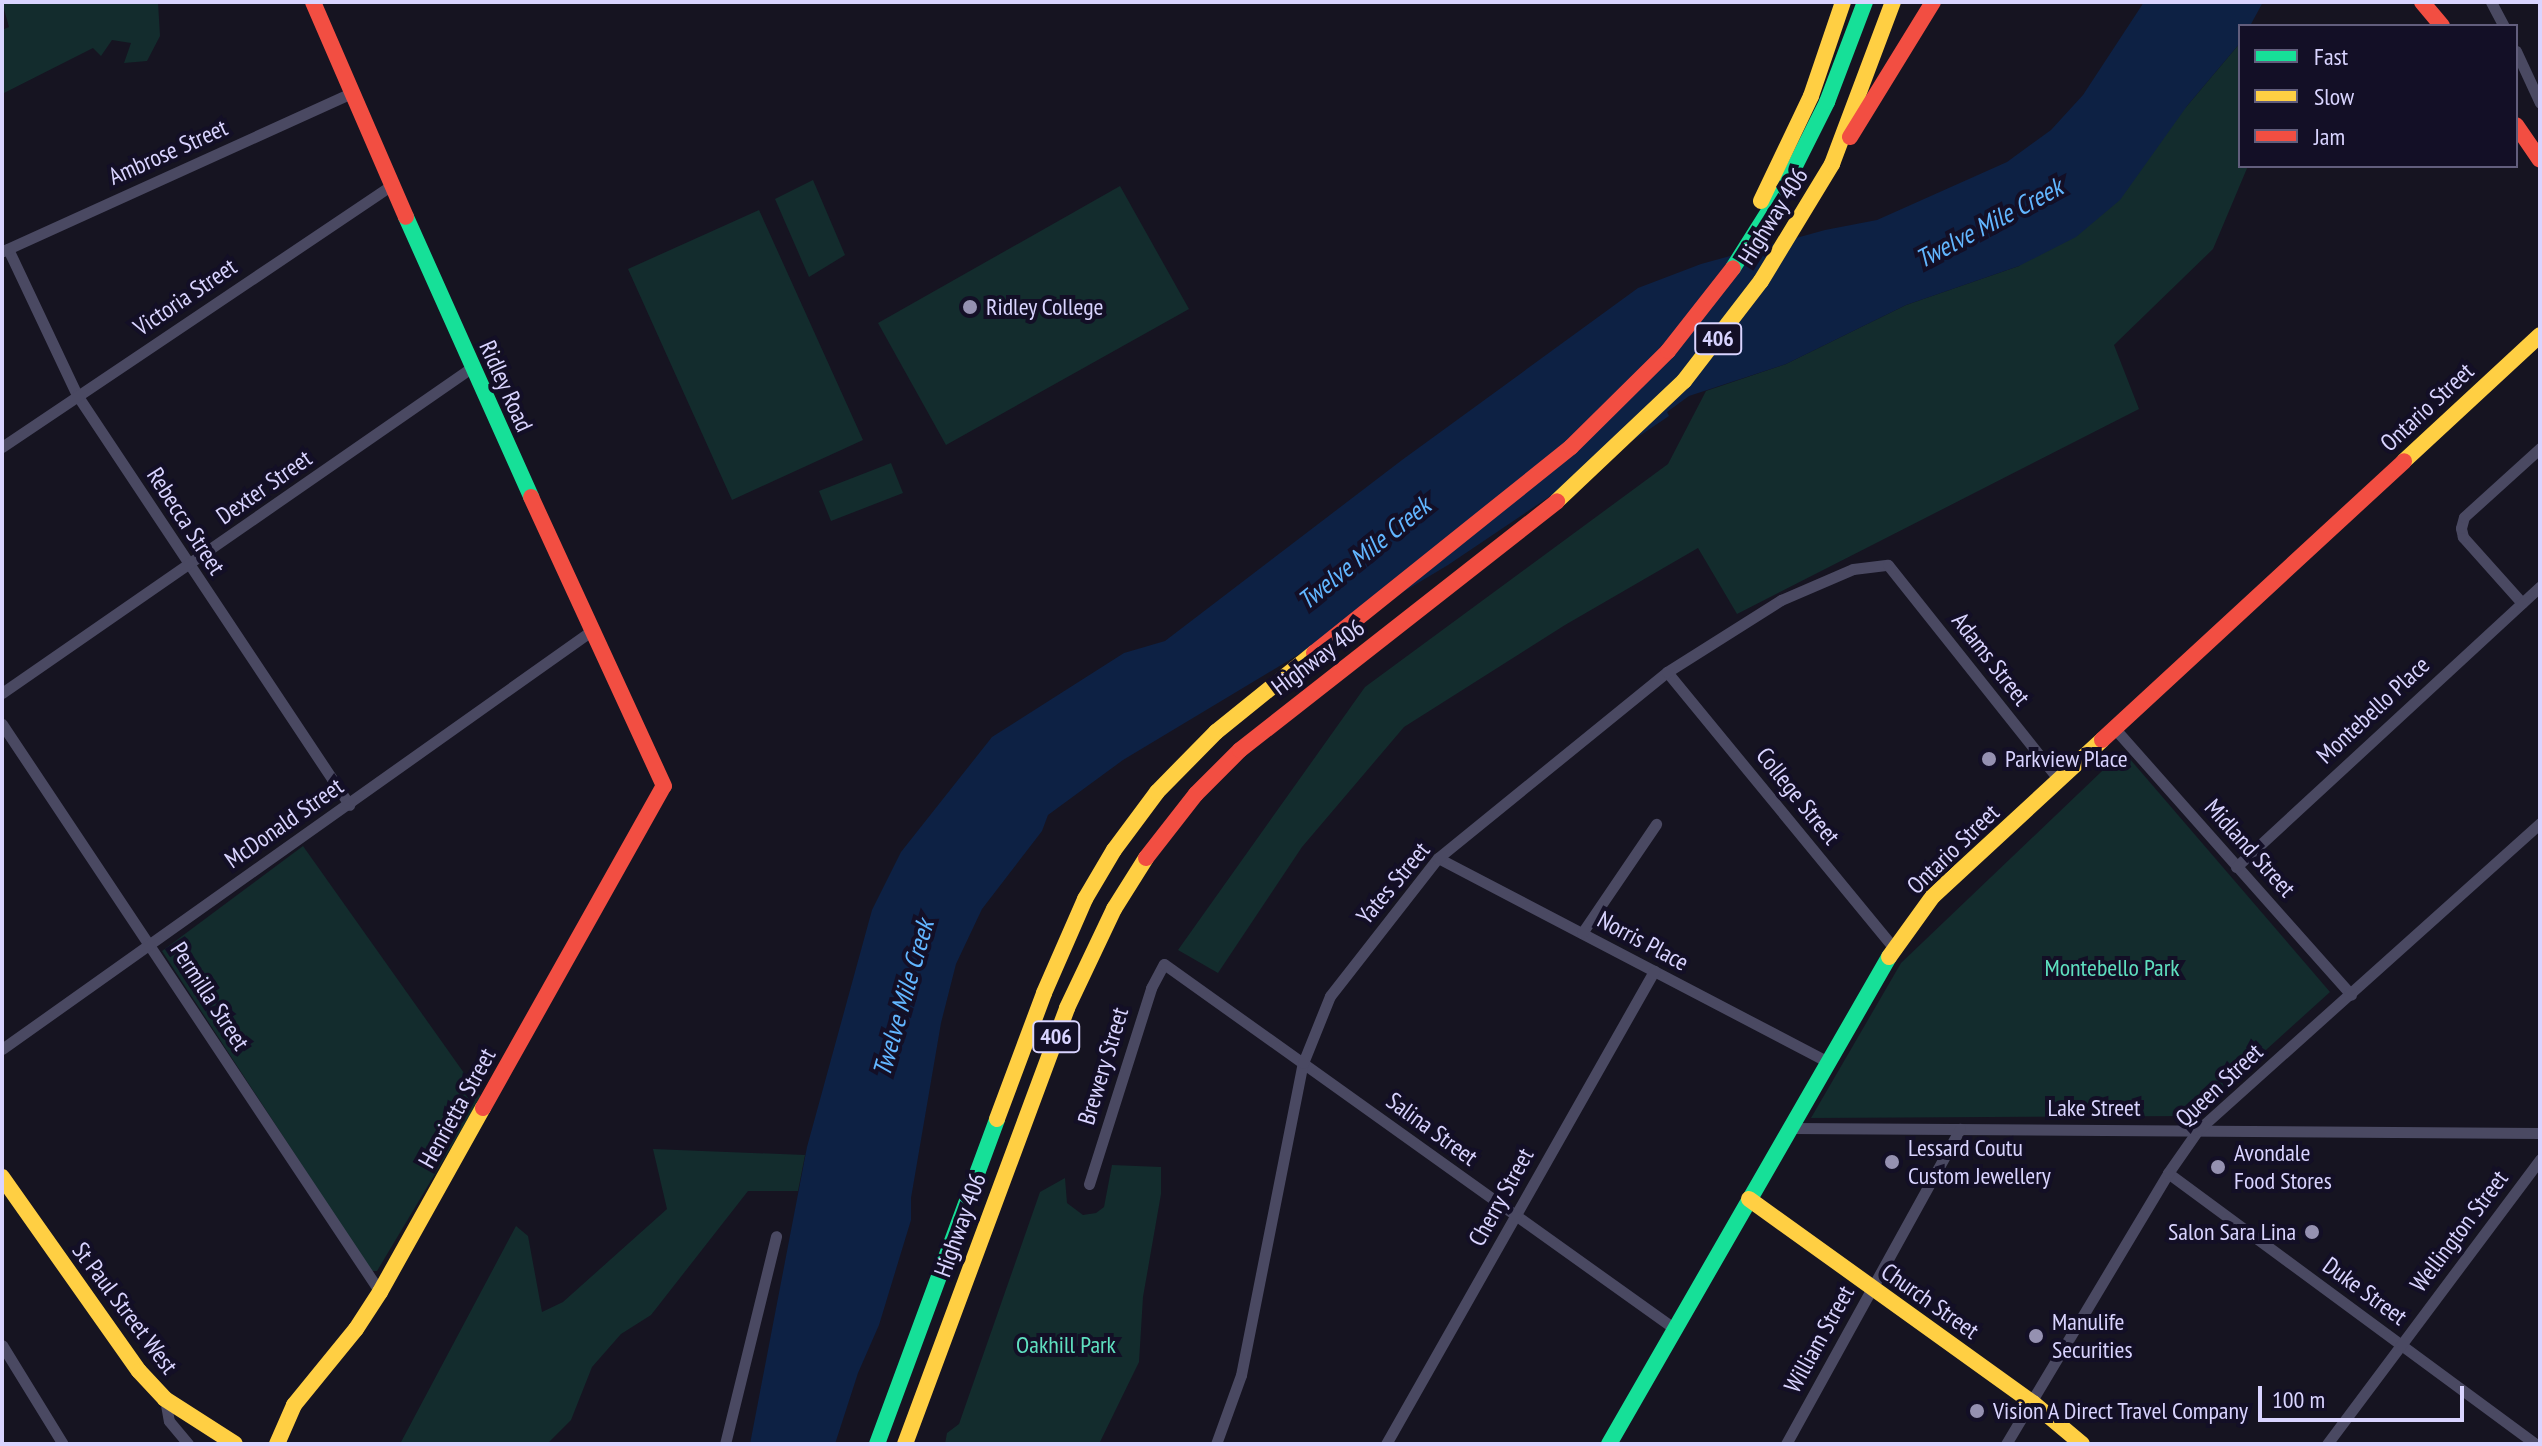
<!DOCTYPE html>
<html>
<head>
<meta charset="utf-8">
<style>
	body { margin:0 }
	#map { position:relative; width:2542px; height:1446px; overflow:hidden; background:#161421; font-family:"PT Sans Narrow",sans-serif }
	div>[style] { position:absolute }
	.green>* { inset:0; background:#132c2d }
	.water>* { inset:0; background:#0d2144 }
	.street>* { height:11px; margin:-5.5px; padding:0 5.5px; transform-origin:5.5px; border-radius:5.5px; background:#4a4962 }
	.fast>* { height:16px; margin:-8px; padding:0 8px; transform-origin:8px; border-radius:8px; background:#16e098 }
	.slow>* { height:16px; margin:-8px; padding:0 8px; transform-origin:8px; border-radius:8px; background:#ffcf43 }
	.jam>* { height:16px; margin:-8px; padding:0 8px; transform-origin:8px; border-radius:8px; background:#f24e42 }
	.dots>* { width:22px; height:22px; translate:-50% -50%; box-sizing:border-box; border:4px solid #130f26; border-radius:50% }
	span { translate:-50% -50%; white-space:nowrap; text-align:center; line-height:1.15; -webkit-text-stroke:8px #130f26; paint-order:stroke }
	.shield-label span { padding:2px 6px; background:#130f26; border:2px solid; border-radius:6px; -webkit-text-stroke-width:0 }
	.shield-label { font-size:22px; color:#d9d4ff; font-weight:700 }
	.street-label { font-size:24px; color:#d9d4ff }
	.poi-label { font-size:24px; color:#d9d4ff }
	.left { translate:0 -50%; text-align:left }
	.right { translate:-100% -50%; text-align:right }
	.park-label { font-size:24px; color:#5fe0c0 }
	.water-label { font-size:26px; color:#62b6ff; font-style:italic }
	.frame { position:absolute; inset:0; border:4px solid #d9d4ff; pointer-events:none }
	.legend { position:absolute; left:2238px; top:24px; width:280px; height:144px; box-sizing:border-box; background:#130f26; border:2px solid #625e7d; margin:0; padding:10px 14px; list-style:none; font-size:24px; color:#d9d4ff }
	.legend li { display:flex; align-items:center; gap:16px; height:40px }
	.legend b { width:40px; border:2px solid #625e7d }
	.scale { position:absolute; left:2258px; top:1386px; width:206px; height:36px; box-sizing:border-box; border:4px solid #d9d4ff; border-top:0; padding-left:10px; font-size:24px; line-height:28px; white-space:nowrap; color:#d9d4ff; -webkit-text-stroke:6px #130f26; paint-order:stroke }
</style>
</head>
<body>
<div id="map">
	<div class="green">
		<i style="clip-path:polygon(2px 2px,158px 2px,160px 36px,147px 61px,124px 63px,131px 43px,112px 40px,101px 56px,93px 48px,2px 94px,2px 30px,9px 27px)"></i>
		<i style="clip-path:polygon(2240px 43px,2240px 166px,2248px 166px,2213px 249px,2114px 345px,2139px 409px,1737px 614px,1698px 548px,1565px 625px,1404px 727px,1302px 847px,1218px 973px,1178px 950px,1365px 687px,1668px 464px,1706px 391px,1786px 364px,1906px 305px,2019px 266px,2187px 106px)"></i>
		<i style="clip-path:polygon(813px 180px,845px 255px,809px 277px,775px 199px)"></i>
		<i style="clip-path:polygon(1120px 186px,1189px 309px,946px 445px,878px 323px)"></i>
		<i style="clip-path:polygon(759px 210px,863px 440px,732px 500px,628px 269px)"></i>
		<i style="clip-path:polygon(891px 463px,903px 493px,831px 521px,819px 491px)"></i>
		<i style="clip-path:polygon(2123px 751px,2330px 992px,2193px 1116px,1811px 1118px,1901px 963px)"></i>
		<i style="clip-path:polygon(303px 846px,481px 1097px,377px 1271px,371px 1271px,162px 951px)"></i>
		<i style="clip-path:polygon(653px 1149px,805px 1155px,798px 1191px,748px 1191px,651px 1315px,621px 1334px,592px 1367px,571px 1420px,547px 1444px,400px 1444px,516px 1226px,528px 1236px,542px 1312px,563px 1302px,667px 1209px)"></i>
		<i style="clip-path:polygon(1112px 1165px,1161px 1167px,1161px 1194px,1143px 1297px,1139px 1362px,1099px 1444px,945px 1444px,947px 1433px,959px 1424px,1040px 1192px,1065px 1178px,1067px 1203px,1083px 1215px,1096px 1213px,1104px 1207px)"></i>
	</div>
	<div class="water">
		<i style="clip-path:polygon(2144px 2px,2263px 2px,2250px 26px,2240px 26px,2240px 43px,2187px 106px,2120px 200px,2076px 237px,2019px 266px,1906px 305px,1786px 364px,1689px 396px,1667px 412px,1669px 416px,1448px 565px,1123px 760px,1048px 815px,1042px 831px,982px 909px,956px 964px,941px 1023px,911px 1198px,911px 1220px,879px 1325px,858px 1373px,835px 1444px,750px 1444px,807px 1147px,872px 910px,901px 852px,992px 737px,1124px 653px,1165px 641px,1402px 460px,1638px 288px,1701px 264px,1825px 230px,1877px 220px,2007px 162px,2051px 130px,2083px 95px)"></i>
	</div>
	<div class="street">
		<i style="left:2491px;top:2px;width:27px;rotate:62deg"></i>
		<i style="left:2516px;top:51px;width:57px;rotate:65.2deg"></i>
		<i style="left:8px;top:249px;width:161px;rotate:64.7deg"></i>
		<i style="left:77px;top:395px;width:492px;rotate:56.4deg"></i>
		<i style="left:3px;top:251px;width:384px;rotate:-24.4deg"></i>
		<i style="left:2px;top:447px;width:471px;rotate:-33.9deg"></i>
		<i style="left:2522px;top:603px;width:89px;rotate:-131.8deg"></i>
		<i style="left:2463px;top:537px;width:9px;rotate:-103deg"></i>
		<i style="left:2461px;top:528px;width:11px;rotate:-75deg"></i>
		<i style="left:2464px;top:517px;width:103px;rotate:-42.2deg"></i>
		<i style="left:1667px;top:672px;width:357px;rotate:50.6deg"></i>
		<i style="left:2px;top:693px;width:571px;rotate:-34.72deg"></i>
		<i style="left:2px;top:724px;width:682px;rotate:56.36deg"></i>
		<i style="left:2116px;top:730px;width:354px;rotate:48.4deg"></i>
		<i style="left:1438px;top:858px;width:440px;rotate:27.6deg"></i>
		<i style="left:2236px;top:867px;width:414px;rotate:-42.7deg"></i>
		<i style="left:1582px;top:933px;width:132px;rotate:-55.8deg"></i>
		<i style="left:2px;top:1049px;width:722px;rotate:-35.36deg"></i>
		<i style="left:1791px;top:1128px;width:749px;rotate:0.38deg"></i>
		<i style="left:2168px;top:1173px;width:457px;rotate:36.4deg"></i>
		<i style="left:1089px;top:1184px;width:206px;rotate:-72.4deg"></i>
		<i style="left:1151px;top:988px;width:27px;rotate:-62deg"></i>
		<i style="left:1164px;top:964px;width:628px;rotate:35.54deg"></i>
		<i style="left:2px;top:1345px;width:116px;rotate:58.4deg"></i>
		<i style="left:165px;top:1399px;width:22px;rotate:80deg"></i>
		<i style="left:169px;top:1421px;width:30px;rotate:50deg"></i>
		<i style="left:725px;top:1444px;width:214px;rotate:-76.2deg"></i>
		<i style="left:1216px;top:1444px;width:73px;rotate:-70.1deg"></i>
		<i style="left:1241px;top:1375px;width:318px;rotate:-78.8deg"></i>
		<i style="left:1303px;top:1063px;width:72px;rotate:-68.1deg"></i>
		<i style="left:1330px;top:996px;width:175px;rotate:-52deg"></i>
		<i style="left:1438px;top:858px;width:295px;rotate:-39.1deg"></i>
		<i style="left:1667px;top:672px;width:135px;rotate:-32.3deg"></i>
		<i style="left:1781px;top:600px;width:78px;rotate:-23.3deg"></i>
		<i style="left:1853px;top:569px;width:35px;rotate:-7deg"></i>
		<i style="left:1888px;top:565px;width:276px;rotate:51.5deg"></i>
		<i style="left:1386px;top:1444px;width:544px;rotate:-60.46deg"></i>
		<i style="left:1786px;top:1444px;width:360px;rotate:-61.1deg"></i>
		<i style="left:2006px;top:1444px;width:316px;rotate:-59.1deg"></i>
		<i style="left:2168px;top:1173px;width:52px;rotate:-55.1deg"></i>
		<i style="left:2198px;top:1130px;width:460px;rotate:-41.9deg"></i>
		<i style="left:2327px;top:1444px;width:356px;rotate:-53.2deg"></i>
	</div>
	<div class="fast">
		<i style="left:406px;top:217px;width:307px;rotate:65.9deg"></i>
		<i style="left:1733px;top:268px;width:99px;rotate:-57.8deg"></i>
		<i style="left:1786px;top:184px;width:92px;rotate:-63.4deg"></i>
		<i style="left:1827px;top:102px;width:107px;rotate:-69.2deg"></i>
		<i style="left:877px;top:1444px;width:346px;rotate:-69.7deg"></i>
		<i style="left:1609px;top:1444px;width:562px;rotate:-60.1deg"></i>
	</div>
	<div class="slow">
		<i style="left:1761px;top:201px;width:116px;rotate:-64.5deg"></i>
		<i style="left:1811px;top:96px;width:99px;rotate:-71.2deg"></i>
		<i style="left:2404px;top:461px;width:185px;rotate:-42.8deg"></i>
		<i style="left:1557px;top:501px;width:175px;rotate:-43.4deg"></i>
		<i style="left:1684px;top:381px;width:126px;rotate:-52.4deg"></i>
		<i style="left:1761px;top:281px;width:137px;rotate:-58.7deg"></i>
		<i style="left:1832px;top:164px;width:173px;rotate:-69.4deg"></i>
		<i style="left:1889px;top:957px;width:75px;rotate:-54.2deg"></i>
		<i style="left:1933px;top:896px;width:230px;rotate:-42.7deg"></i>
		<i style="left:997px;top:1119px;width:134px;rotate:-69.5deg"></i>
		<i style="left:1044px;top:993px;width:103px;rotate:-66.4deg"></i>
		<i style="left:1085px;top:899px;width:57px;rotate:-59.4deg"></i>
		<i style="left:1114px;top:850px;width:72px;rotate:-53.4deg"></i>
		<i style="left:1157px;top:792px;width:84px;rotate:-45.5deg"></i>
		<i style="left:1216px;top:732px;width:126px;rotate:-38.9deg"></i>
		<i style="left:2px;top:1177px;width:237px;rotate:54.8deg"></i>
		<i style="left:139px;top:1371px;width:38px;rotate:47deg"></i>
		<i style="left:165px;top:1399px;width:83px;rotate:32.7deg"></i>
		<i style="left:1749px;top:1199px;width:350px;rotate:35.7deg"></i>
		<i style="left:2033px;top:1403px;width:64px;rotate:39.9deg"></i>
		<i style="left:277px;top:1444px;width:43px;rotate:-66.4deg"></i>
		<i style="left:294px;top:1405px;width:98px;rotate:-50.8deg"></i>
		<i style="left:356px;top:1329px;width:44px;rotate:-57deg"></i>
		<i style="left:380px;top:1292px;width:211px;rotate:-60.8deg"></i>
		<i style="left:905px;top:1444px;width:465px;rotate:-69.6deg"></i>
		<i style="left:1067px;top:1008px;width:110px;rotate:-64.6deg"></i>
		<i style="left:1114px;top:909px;width:60px;rotate:-57.9deg"></i>
	</div>
	<div class="jam">
		<i style="left:313px;top:2px;width:234px;rotate:66.6deg"></i>
		<i style="left:2422px;top:2px;width:31px;rotate:50deg"></i>
		<i style="left:2516px;top:125px;width:42px;rotate:55.6deg"></i>
		<i style="left:1850px;top:137px;width:158px;rotate:-58.4deg"></i>
		<i style="left:1314px;top:653px;width:329px;rotate:-38.7deg"></i>
		<i style="left:1571px;top:447px;width:136px;rotate:-44.7deg"></i>
		<i style="left:1668px;top:351px;width:105px;rotate:-51.9deg"></i>
		<i style="left:2102px;top:740px;width:411px;rotate:-42.7deg"></i>
		<i style="left:1146px;top:858px;width:81px;rotate:-52deg"></i>
		<i style="left:1196px;top:794px;width:62px;rotate:-45deg"></i>
		<i style="left:1240px;top:750px;width:403px;rotate:-38.1deg"></i>
		<i style="left:483px;top:1108px;width:369px;rotate:-60.7deg"></i>
		<i style="left:664px;top:786px;width:318px;rotate:-114.7deg"></i>
	</div>
	<div class="dots">
		<i style="left:970px;top:307px;background:#9591b1"></i>
		<i style="left:1989px;top:759px;background:#9591b1"></i>
		<i style="left:1892px;top:1162px;background:#9591b1"></i>
		<i style="left:2218px;top:1167px;background:#9591b1"></i>
		<i style="left:2312px;top:1232px;background:#9591b1"></i>
		<i style="left:2036px;top:1336px;background:#9591b1"></i>
		<i style="left:1977px;top:1411px;background:#9591b1"></i>
	</div>
	<div class="shield-label">
		<span style="left:1718px;top:339px">406</span>
		<span style="left:1056px;top:1037px">406</span>
	</div>
	<div class="street-label">
		<span style="left:168px;top:152px;rotate:-24deg">Ambrose Street</span>
		<span style="left:1773px;top:216px;rotate:-58deg">Highway 406</span>
		<span style="left:185px;top:297px;rotate:-34deg">Victoria Street</span>
		<span style="left:506px;top:386px;rotate:66deg">Ridley Road</span>
		<span style="left:2427px;top:407px;rotate:-43deg">Ontario Street</span>
		<span style="left:264px;top:487px;rotate:-35deg">Dexter Street</span>
		<span style="left:186px;top:521px;rotate:57deg">Rebecca Street</span>
		<span style="left:1318px;top:657px;rotate:-37deg">Highway 406</span>
		<span style="left:1991px;top:659px;rotate:52deg">Adams Street</span>
		<span style="left:2373px;top:710px;rotate:-43deg">Montebello Place</span>
		<span style="left:1798px;top:796px;rotate:51deg">College Street</span>
		<span style="left:284px;top:823px;rotate:-35deg">McDonald Street</span>
		<span style="left:2250px;top:848px;rotate:48deg">Midland Street</span>
		<span style="left:1953px;top:849px;rotate:-44deg">Ontario Street</span>
		<span style="left:1393px;top:883px;rotate:-50deg">Yates Street</span>
		<span style="left:1643px;top:941px;rotate:28deg">Norris Place</span>
		<span style="left:210px;top:996px;rotate:57deg">Permilla Street</span>
		<span style="left:1103px;top:1066px;rotate:-73deg">Brewery Street</span>
		<span style="left:2219px;top:1085px;rotate:-43deg">Queen Street</span>
		<span style="left:457px;top:1108px;rotate:-61deg">Henrietta Street</span>
		<span style="left:2094px;top:1108px">Lake Street</span>
		<span style="left:1432px;top:1129px;rotate:36deg">Salina Street</span>
		<span style="left:1501px;top:1197px;rotate:-61deg">Cherry Street</span>
		<span style="left:960px;top:1225px;rotate:-70deg">Highway 406</span>
		<span style="left:2459px;top:1231px;rotate:-53deg">Wellington Street</span>
		<span style="left:2365px;top:1291px;rotate:36deg">Duke Street</span>
		<span style="left:1930px;top:1301px;rotate:35deg">Church Street</span>
		<span style="left:125px;top:1308px;rotate:53deg">St Paul Street West</span>
		<span style="left:1819px;top:1339px;rotate:-61deg">William Street</span>
	</div>
	<div class="poi-label">
		<span class="left" style="left:986px;top:307px">Ridley College</span>
		<span class="left" style="left:2005px;top:759px">Parkview Place</span>
		<span class="left" style="left:1908px;top:1162px">Lessard Coutu<br>Custom Jewellery</span>
		<span class="left" style="left:2234px;top:1167px">Avondale<br>Food Stores</span>
		<span class="right" style="left:2296px;top:1232px">Salon Sara Lina</span>
		<span class="left" style="left:2052px;top:1336px">Manulife<br>Securities</span>
		<span class="left" style="left:1993px;top:1411px">Vision A Direct Travel Company</span>
	</div>
	<div class="park-label">
		<span style="left:2112px;top:968px">Montebello Park</span>
		<span style="left:1066px;top:1345px">Oakhill Park</span>
	</div>
	<div class="water-label">
		<span style="left:1989px;top:223px;rotate:-28deg">Twelve Mile Creek</span>
		<span style="left:1364px;top:553px;rotate:-39deg">Twelve Mile Creek</span>
		<span style="left:903px;top:998px;rotate:-74deg">Twelve Mile Creek</span>
	</div>
	<div class="frame"></div>
	<ul class="legend">
	<li><b style="height:10px;background:#16e098"></b>Fast</li>
	<li><b style="height:10px;background:#ffcf43"></b>Slow</li>
	<li><b style="height:10px;background:#f24e42"></b>Jam</li>
	</ul>
	<div class="scale">100 m</div>
</div>
</body>
</html>
